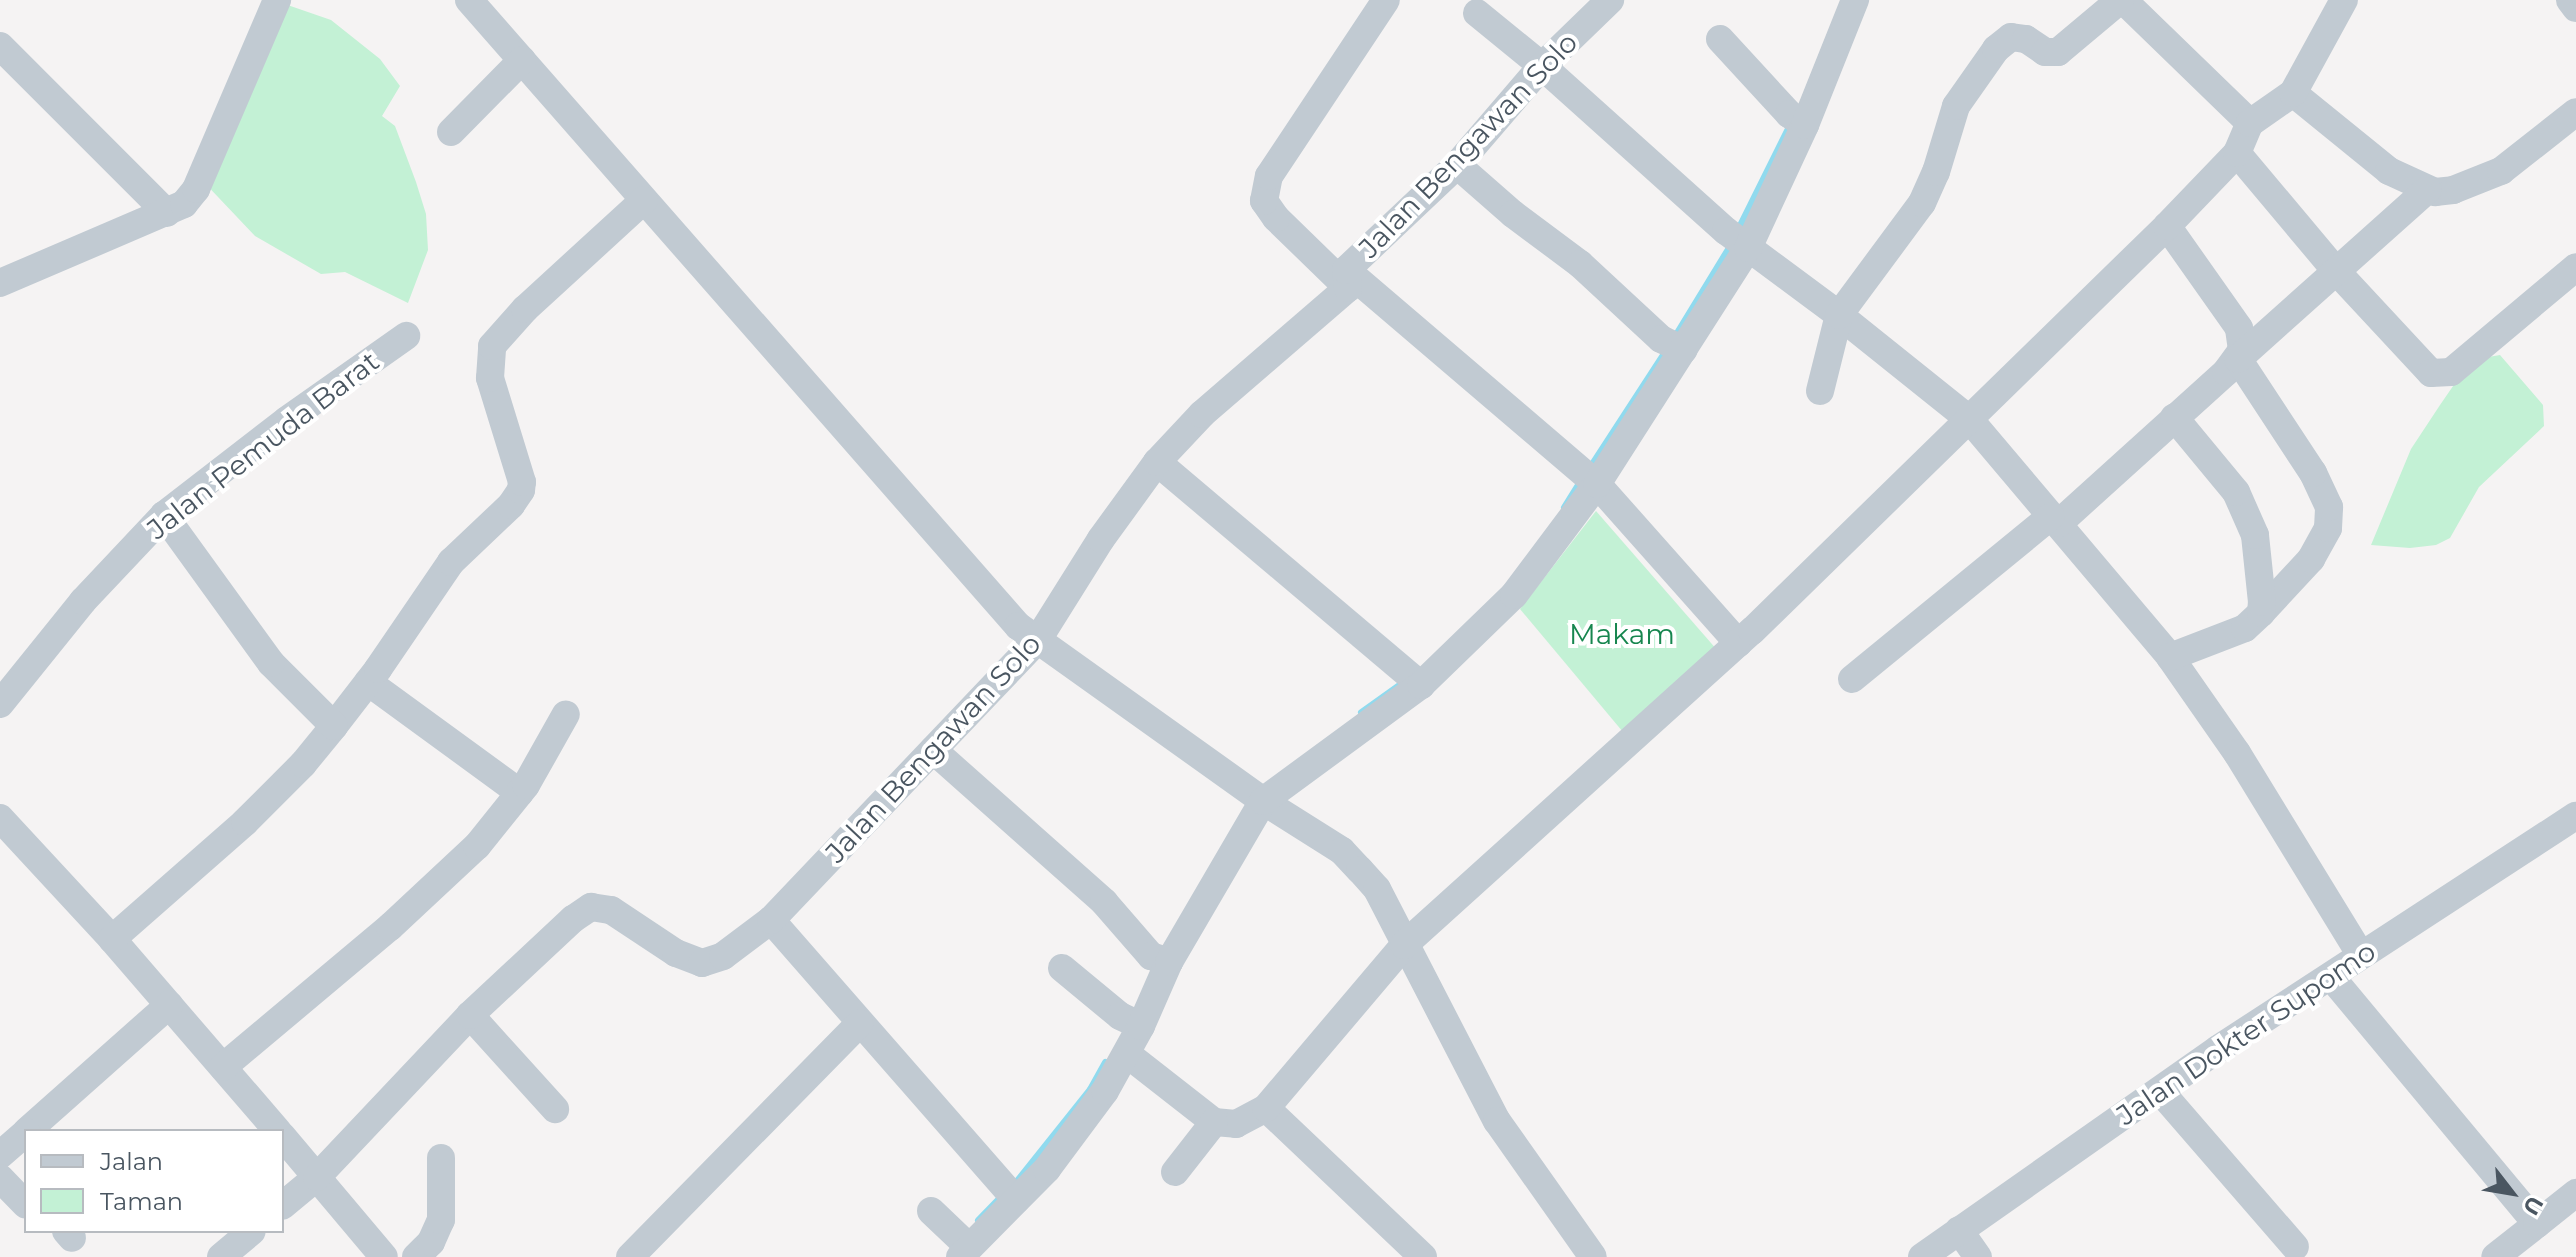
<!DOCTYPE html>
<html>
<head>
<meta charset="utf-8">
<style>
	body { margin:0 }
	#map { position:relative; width:2576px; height:1257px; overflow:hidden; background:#f5f3f3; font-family:Montserrat,sans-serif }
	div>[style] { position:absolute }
	.green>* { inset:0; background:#c3f1d5 }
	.stream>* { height:7px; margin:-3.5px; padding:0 3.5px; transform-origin:3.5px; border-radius:3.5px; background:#90daee }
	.minor>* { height:28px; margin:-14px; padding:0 14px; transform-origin:14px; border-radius:14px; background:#c1cad2 }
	span { translate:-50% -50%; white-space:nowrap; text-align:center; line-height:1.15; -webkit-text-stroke:8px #fff; paint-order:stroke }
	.street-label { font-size:28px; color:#4a5661 }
	.park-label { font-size:28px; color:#17864f }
	.legend { position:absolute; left:24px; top:1129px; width:260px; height:104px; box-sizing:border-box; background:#fff; border:2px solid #b7bbc0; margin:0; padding:10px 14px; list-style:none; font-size:24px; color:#4a5661 }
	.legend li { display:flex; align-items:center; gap:16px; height:40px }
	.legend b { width:40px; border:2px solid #b7bbc0 }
	.north { position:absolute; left:2472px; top:1153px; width:80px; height:80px; -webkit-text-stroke:6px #fff; paint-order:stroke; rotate:121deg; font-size:22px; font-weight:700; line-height:32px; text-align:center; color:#4a5661 }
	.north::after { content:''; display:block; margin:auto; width:28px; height:36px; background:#4a5661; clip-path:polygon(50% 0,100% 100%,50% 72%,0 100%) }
</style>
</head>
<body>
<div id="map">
	<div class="green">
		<i style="clip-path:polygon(276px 1px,331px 20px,380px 59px,400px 86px,382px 116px,395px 126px,416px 182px,426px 214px,428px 250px,408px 303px,345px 272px,321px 274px,255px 236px,200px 178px)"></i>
		<i style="clip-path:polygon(2500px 355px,2543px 405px,2544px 426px,2479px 487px,2450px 538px,2436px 545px,2410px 548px,2371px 545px,2411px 449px,2440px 405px,2471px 360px)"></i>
		<i style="clip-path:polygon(1596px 511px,1718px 651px,1623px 732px,1520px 609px)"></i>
	</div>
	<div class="stream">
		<i style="left:1736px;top:233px;width:124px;rotate:-63.6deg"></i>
		<i style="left:1673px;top:339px;width:111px;rotate:-58.6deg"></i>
		<i style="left:1588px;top:470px;width:143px;rotate:-57deg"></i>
		<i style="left:1564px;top:507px;width:32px;rotate:-58deg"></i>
		<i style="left:1361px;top:712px;width:55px;rotate:-35.4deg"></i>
		<i style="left:1015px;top:1183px;width:120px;rotate:-51.4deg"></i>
		<i style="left:1090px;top:1089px;width:31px;rotate:-61deg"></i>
		<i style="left:978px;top:1220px;width:36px;rotate:-46deg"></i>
	</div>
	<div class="minor">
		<i style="left:469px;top:0;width:833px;rotate:48.75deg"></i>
		<i style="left:1018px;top:626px;width:301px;rotate:35.5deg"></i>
		<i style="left:1263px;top:801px;width:93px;rotate:32.3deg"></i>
		<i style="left:1342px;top:851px;width:26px;rotate:47deg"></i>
		<i style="left:1360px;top:870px;width:25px;rotate:48deg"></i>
		<i style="left:1377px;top:889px;width:261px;rotate:62.7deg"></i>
		<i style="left:1497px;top:1121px;width:166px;rotate:54.8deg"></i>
		<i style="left:2123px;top:0;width:177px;rotate:44.1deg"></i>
		<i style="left:2570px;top:0;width:10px;rotate:53deg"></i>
		<i style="left:1477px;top:13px;width:84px;rotate:39.2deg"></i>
		<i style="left:1542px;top:66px;width:247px;rotate:41.9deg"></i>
		<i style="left:1726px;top:231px;width:141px;rotate:36.6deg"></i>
		<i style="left:1839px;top:315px;width:168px;rotate:38.7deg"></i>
		<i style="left:1970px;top:420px;width:310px;rotate:49.8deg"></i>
		<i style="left:2170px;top:657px;width:117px;rotate:55.1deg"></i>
		<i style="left:2237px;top:753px;width:237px;rotate:58.5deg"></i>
		<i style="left:1720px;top:39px;width:102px;rotate:47.4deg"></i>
		<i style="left:1789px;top:114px;width:19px;rotate:35deg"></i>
		<i style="left:0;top:46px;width:236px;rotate:45deg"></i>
		<i style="left:2293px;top:93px;width:124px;rotate:39.1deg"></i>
		<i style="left:2389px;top:171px;width:51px;rotate:24.5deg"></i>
		<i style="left:2435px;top:192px;width:18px;rotate:-6deg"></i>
		<i style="left:2453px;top:190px;width:52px;rotate:-21.6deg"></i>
		<i style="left:2501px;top:171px;width:95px;rotate:-38.2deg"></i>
		<i style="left:451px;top:132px;width:101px;rotate:-45.4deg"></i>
		<i style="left:2237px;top:153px;width:155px;rotate:50deg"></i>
		<i style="left:2337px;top:272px;width:138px;rotate:47.1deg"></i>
		<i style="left:2431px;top:373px;width:20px;rotate:-3deg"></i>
		<i style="left:2451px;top:372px;width:163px;rotate:-40deg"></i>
		<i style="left:1457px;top:165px;width:74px;rotate:41.2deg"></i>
		<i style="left:1513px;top:214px;width:84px;rotate:36.7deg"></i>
		<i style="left:1580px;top:264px;width:110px;rotate:42.8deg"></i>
		<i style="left:1661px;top:339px;width:25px;rotate:26deg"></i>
		<i style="left:1346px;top:270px;width:330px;rotate:40.5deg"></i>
		<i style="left:1597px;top:484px;width:213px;rotate:48.4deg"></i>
		<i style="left:0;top:283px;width:200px;rotate:-23.2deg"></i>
		<i style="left:184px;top:204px;width:19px;rotate:-51deg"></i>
		<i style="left:196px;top:189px;width:206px;rotate:-66.8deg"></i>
		<i style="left:1348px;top:288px;width:100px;rotate:-135.8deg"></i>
		<i style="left:1276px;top:218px;width:21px;rotate:-125deg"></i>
		<i style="left:1264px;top:201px;width:25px;rotate:-79deg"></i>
		<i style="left:1269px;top:176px;width:211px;rotate:-56.4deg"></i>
		<i style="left:1820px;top:391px;width:78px;rotate:-76deg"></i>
		<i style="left:1839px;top:315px;width:139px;rotate:-53.5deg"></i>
		<i style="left:1922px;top:203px;width:34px;rotate:-66deg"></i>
		<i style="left:1936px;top:172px;width:69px;rotate:-73.1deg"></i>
		<i style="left:1956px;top:106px;width:70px;rotate:-54.9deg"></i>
		<i style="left:1996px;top:49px;width:19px;rotate:-39deg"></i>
		<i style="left:2011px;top:37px;width:15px;rotate:8deg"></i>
		<i style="left:2026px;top:39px;width:23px;rotate:34deg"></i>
		<i style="left:2045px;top:52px;width:13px"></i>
		<i style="left:2058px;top:52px;width:81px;rotate:-40deg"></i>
		<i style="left:1157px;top:462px;width:346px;rotate:40.2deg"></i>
		<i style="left:2059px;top:523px;width:225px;rotate:-42.1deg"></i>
		<i style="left:2226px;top:372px;width:27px;rotate:-54deg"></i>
		<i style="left:2242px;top:350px;width:22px;rotate:-98deg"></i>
		<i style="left:2239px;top:328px;width:125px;rotate:-125.2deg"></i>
		<i style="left:2261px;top:613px;width:74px;rotate:-47.2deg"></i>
		<i style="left:2311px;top:559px;width:35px;rotate:-61deg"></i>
		<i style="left:2328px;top:528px;width:21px;rotate:-87deg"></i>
		<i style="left:2329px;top:507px;width:38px;rotate:-115deg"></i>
		<i style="left:2313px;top:473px;width:136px;rotate:-123.3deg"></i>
		<i style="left:2238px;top:359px;width:254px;rotate:-41.8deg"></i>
		<i style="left:2170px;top:657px;width:80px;rotate:-21.1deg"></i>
		<i style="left:2245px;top:628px;width:22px;rotate:-43deg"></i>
		<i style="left:2261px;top:613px;width:11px;rotate:-85deg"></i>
		<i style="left:2262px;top:602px;width:67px;rotate:-96deg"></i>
		<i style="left:2255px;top:535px;width:47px;rotate:-113.8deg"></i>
		<i style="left:2236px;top:492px;width:97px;rotate:-129.6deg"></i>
		<i style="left:1852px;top:679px;width:257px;rotate:-39.3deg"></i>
		<i style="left:368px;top:682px;width:188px;rotate:36.1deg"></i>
		<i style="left:0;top:704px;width:132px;rotate:-51.1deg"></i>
		<i style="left:83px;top:601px;width:118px;rotate:-46.7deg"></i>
		<i style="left:164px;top:515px;width:155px;rotate:-37.7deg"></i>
		<i style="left:287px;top:420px;width:146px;rotate:-35.2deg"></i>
		<i style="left:334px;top:726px;width:72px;rotate:-52.3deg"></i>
		<i style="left:378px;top:669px;width:130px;rotate:-55.7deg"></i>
		<i style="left:451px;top:562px;width:83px;rotate:-43.5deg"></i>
		<i style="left:511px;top:505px;width:18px;rotate:-56deg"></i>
		<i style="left:521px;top:490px;width:8px;rotate:-83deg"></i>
		<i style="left:522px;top:482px;width:109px;rotate:-107.1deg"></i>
		<i style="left:490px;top:378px;width:32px;rotate:-86deg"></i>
		<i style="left:492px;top:346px;width:50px;rotate:-48.3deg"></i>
		<i style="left:525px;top:309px;width:161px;rotate:-42.5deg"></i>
		<i style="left:933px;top:750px;width:229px;rotate:41.6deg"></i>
		<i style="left:1104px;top:902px;width:72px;rotate:49deg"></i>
		<i style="left:1151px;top:956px;width:19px;rotate:18deg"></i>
		<i style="left:0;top:818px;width:165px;rotate:47.2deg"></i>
		<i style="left:112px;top:939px;width:254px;rotate:49.2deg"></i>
		<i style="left:771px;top:920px;width:372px;rotate:48.8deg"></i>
		<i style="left:112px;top:939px;width:177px;rotate:-41.3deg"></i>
		<i style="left:245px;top:822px;width:82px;rotate:-45deg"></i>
		<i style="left:303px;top:764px;width:49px;rotate:-50.8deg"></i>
		<i style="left:334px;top:726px;width:89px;rotate:-135deg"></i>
		<i style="left:271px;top:663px;width:183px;rotate:-125.9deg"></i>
		<i style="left:1062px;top:968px;width:75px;rotate:39.6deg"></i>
		<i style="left:1120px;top:1016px;width:23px;rotate:25deg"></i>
		<i style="left:2332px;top:978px;width:320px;rotate:50.2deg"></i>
		<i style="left:2537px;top:1224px;width:53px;rotate:141.8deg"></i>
		<i style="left:470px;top:1015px;width:127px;rotate:47.9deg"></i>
		<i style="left:1127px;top:1054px;width:110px;rotate:38deg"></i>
		<i style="left:1214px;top:1122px;width:22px;rotate:5deg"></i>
		<i style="left:1236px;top:1124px;width:34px;rotate:-28deg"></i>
		<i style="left:223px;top:1067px;width:218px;rotate:-40deg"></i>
		<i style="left:390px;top:927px;width:119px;rotate:-43deg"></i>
		<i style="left:477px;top:846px;width:78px;rotate:-51.2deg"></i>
		<i style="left:526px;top:785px;width:81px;rotate:-60.6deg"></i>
		<i style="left:2160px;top:1091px;width:206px;rotate:49.1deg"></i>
		<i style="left:27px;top:1131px;width:190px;rotate:-41.6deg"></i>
		<i style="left:282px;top:1136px;width:158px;rotate:49.9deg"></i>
		<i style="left:0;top:1155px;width:35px;rotate:-41deg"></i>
		<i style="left:1175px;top:1172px;width:63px;rotate:-52deg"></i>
		<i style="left:0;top:1178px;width:37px;rotate:46deg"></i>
		<i style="left:282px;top:1206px;width:45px;rotate:-39.6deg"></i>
		<i style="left:317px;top:1177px;width:223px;rotate:-46.6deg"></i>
		<i style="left:470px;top:1015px;width:141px;rotate:-43deg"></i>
		<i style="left:573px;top:919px;width:22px;rotate:-34deg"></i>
		<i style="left:591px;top:907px;width:20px;rotate:9deg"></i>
		<i style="left:611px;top:910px;width:78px;rotate:33.5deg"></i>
		<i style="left:676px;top:953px;width:28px;rotate:21deg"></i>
		<i style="left:702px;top:963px;width:22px;rotate:-18deg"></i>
		<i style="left:723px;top:956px;width:60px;rotate:-36.9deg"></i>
		<i style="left:771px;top:920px;width:385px;rotate:-46.4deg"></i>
		<i style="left:1037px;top:641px;width:120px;rotate:-57.9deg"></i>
		<i style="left:1101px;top:539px;width:95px;rotate:-54deg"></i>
		<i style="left:1157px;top:462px;width:66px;rotate:-46.8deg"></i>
		<i style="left:1202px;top:414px;width:193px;rotate:-40.8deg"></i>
		<i style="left:1348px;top:288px;width:18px;rotate:-96deg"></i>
		<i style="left:1346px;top:270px;width:153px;rotate:-43.4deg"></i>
		<i style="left:1457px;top:165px;width:130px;rotate:-49.4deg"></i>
		<i style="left:1542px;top:66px;width:95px;rotate:-44.1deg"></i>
		<i style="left:931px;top:1211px;width:52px;rotate:43.5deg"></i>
		<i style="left:2537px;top:1224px;width:50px;rotate:-38.5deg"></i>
		<i style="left:1959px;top:1230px;width:33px;rotate:55deg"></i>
		<i style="left:66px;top:1231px;width:9px;rotate:49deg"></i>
		<i style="left:221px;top:1257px;width:40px;rotate:-40deg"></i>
		<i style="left:416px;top:1257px;width:21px;rotate:-45deg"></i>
		<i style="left:431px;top:1242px;width:24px;rotate:-66deg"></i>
		<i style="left:441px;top:1220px;width:62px;rotate:-90deg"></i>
		<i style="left:630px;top:1257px;width:327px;rotate:-45.5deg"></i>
		<i style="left:960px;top:1257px;width:124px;rotate:-45.3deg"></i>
		<i style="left:1047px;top:1169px;width:97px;rotate:-53.4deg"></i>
		<i style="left:1105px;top:1091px;width:74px;rotate:-61deg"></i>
		<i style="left:1141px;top:1026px;width:70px;rotate:-66.4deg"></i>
		<i style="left:1169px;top:962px;width:186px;rotate:-59.7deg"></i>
		<i style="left:1263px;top:801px;width:196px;rotate:-36.3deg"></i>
		<i style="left:1421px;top:685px;width:129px;rotate:-44.1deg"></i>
		<i style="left:1514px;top:595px;width:139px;rotate:-53.2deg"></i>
		<i style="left:1597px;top:484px;width:280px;rotate:-57.4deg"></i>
		<i style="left:1748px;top:248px;width:136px;rotate:-65.1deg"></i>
		<i style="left:1805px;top:125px;width:135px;rotate:-68.2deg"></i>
		<i style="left:1423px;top:1257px;width:216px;rotate:-136.5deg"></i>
		<i style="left:1266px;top:1108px;width:214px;rotate:-49.7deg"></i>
		<i style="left:1404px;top:945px;width:469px;rotate:-42.1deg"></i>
		<i style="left:1752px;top:631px;width:580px;rotate:-44.3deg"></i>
		<i style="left:2167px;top:226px;width:101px;rotate:-46.2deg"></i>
		<i style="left:2237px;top:153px;width:33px;rotate:-67deg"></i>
		<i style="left:2250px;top:123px;width:52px;rotate:-34.9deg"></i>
		<i style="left:2293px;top:93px;width:106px;rotate:-61.3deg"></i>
		<i style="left:1922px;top:1257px;width:362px;rotate:-35.1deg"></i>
		<i style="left:2218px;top:1049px;width:427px;rotate:-33.1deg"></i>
	</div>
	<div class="street-label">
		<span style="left:1468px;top:145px;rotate:-46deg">Jalan Bengawan Solo</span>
		<span style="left:263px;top:445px;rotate:-38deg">Jalan Pemuda Barat</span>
		<span style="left:933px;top:748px;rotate:-47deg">Jalan Bengawan Solo</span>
		<span style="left:2246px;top:1033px;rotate:-34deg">Jalan Dokter Supomo</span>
	</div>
	<div class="park-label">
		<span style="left:1622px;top:634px">Makam</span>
	</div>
	<ul class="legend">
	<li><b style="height:10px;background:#c1cad2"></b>Jalan</li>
	<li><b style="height:22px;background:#c3f1d5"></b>Taman</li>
	</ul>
	<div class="north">U</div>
</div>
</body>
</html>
